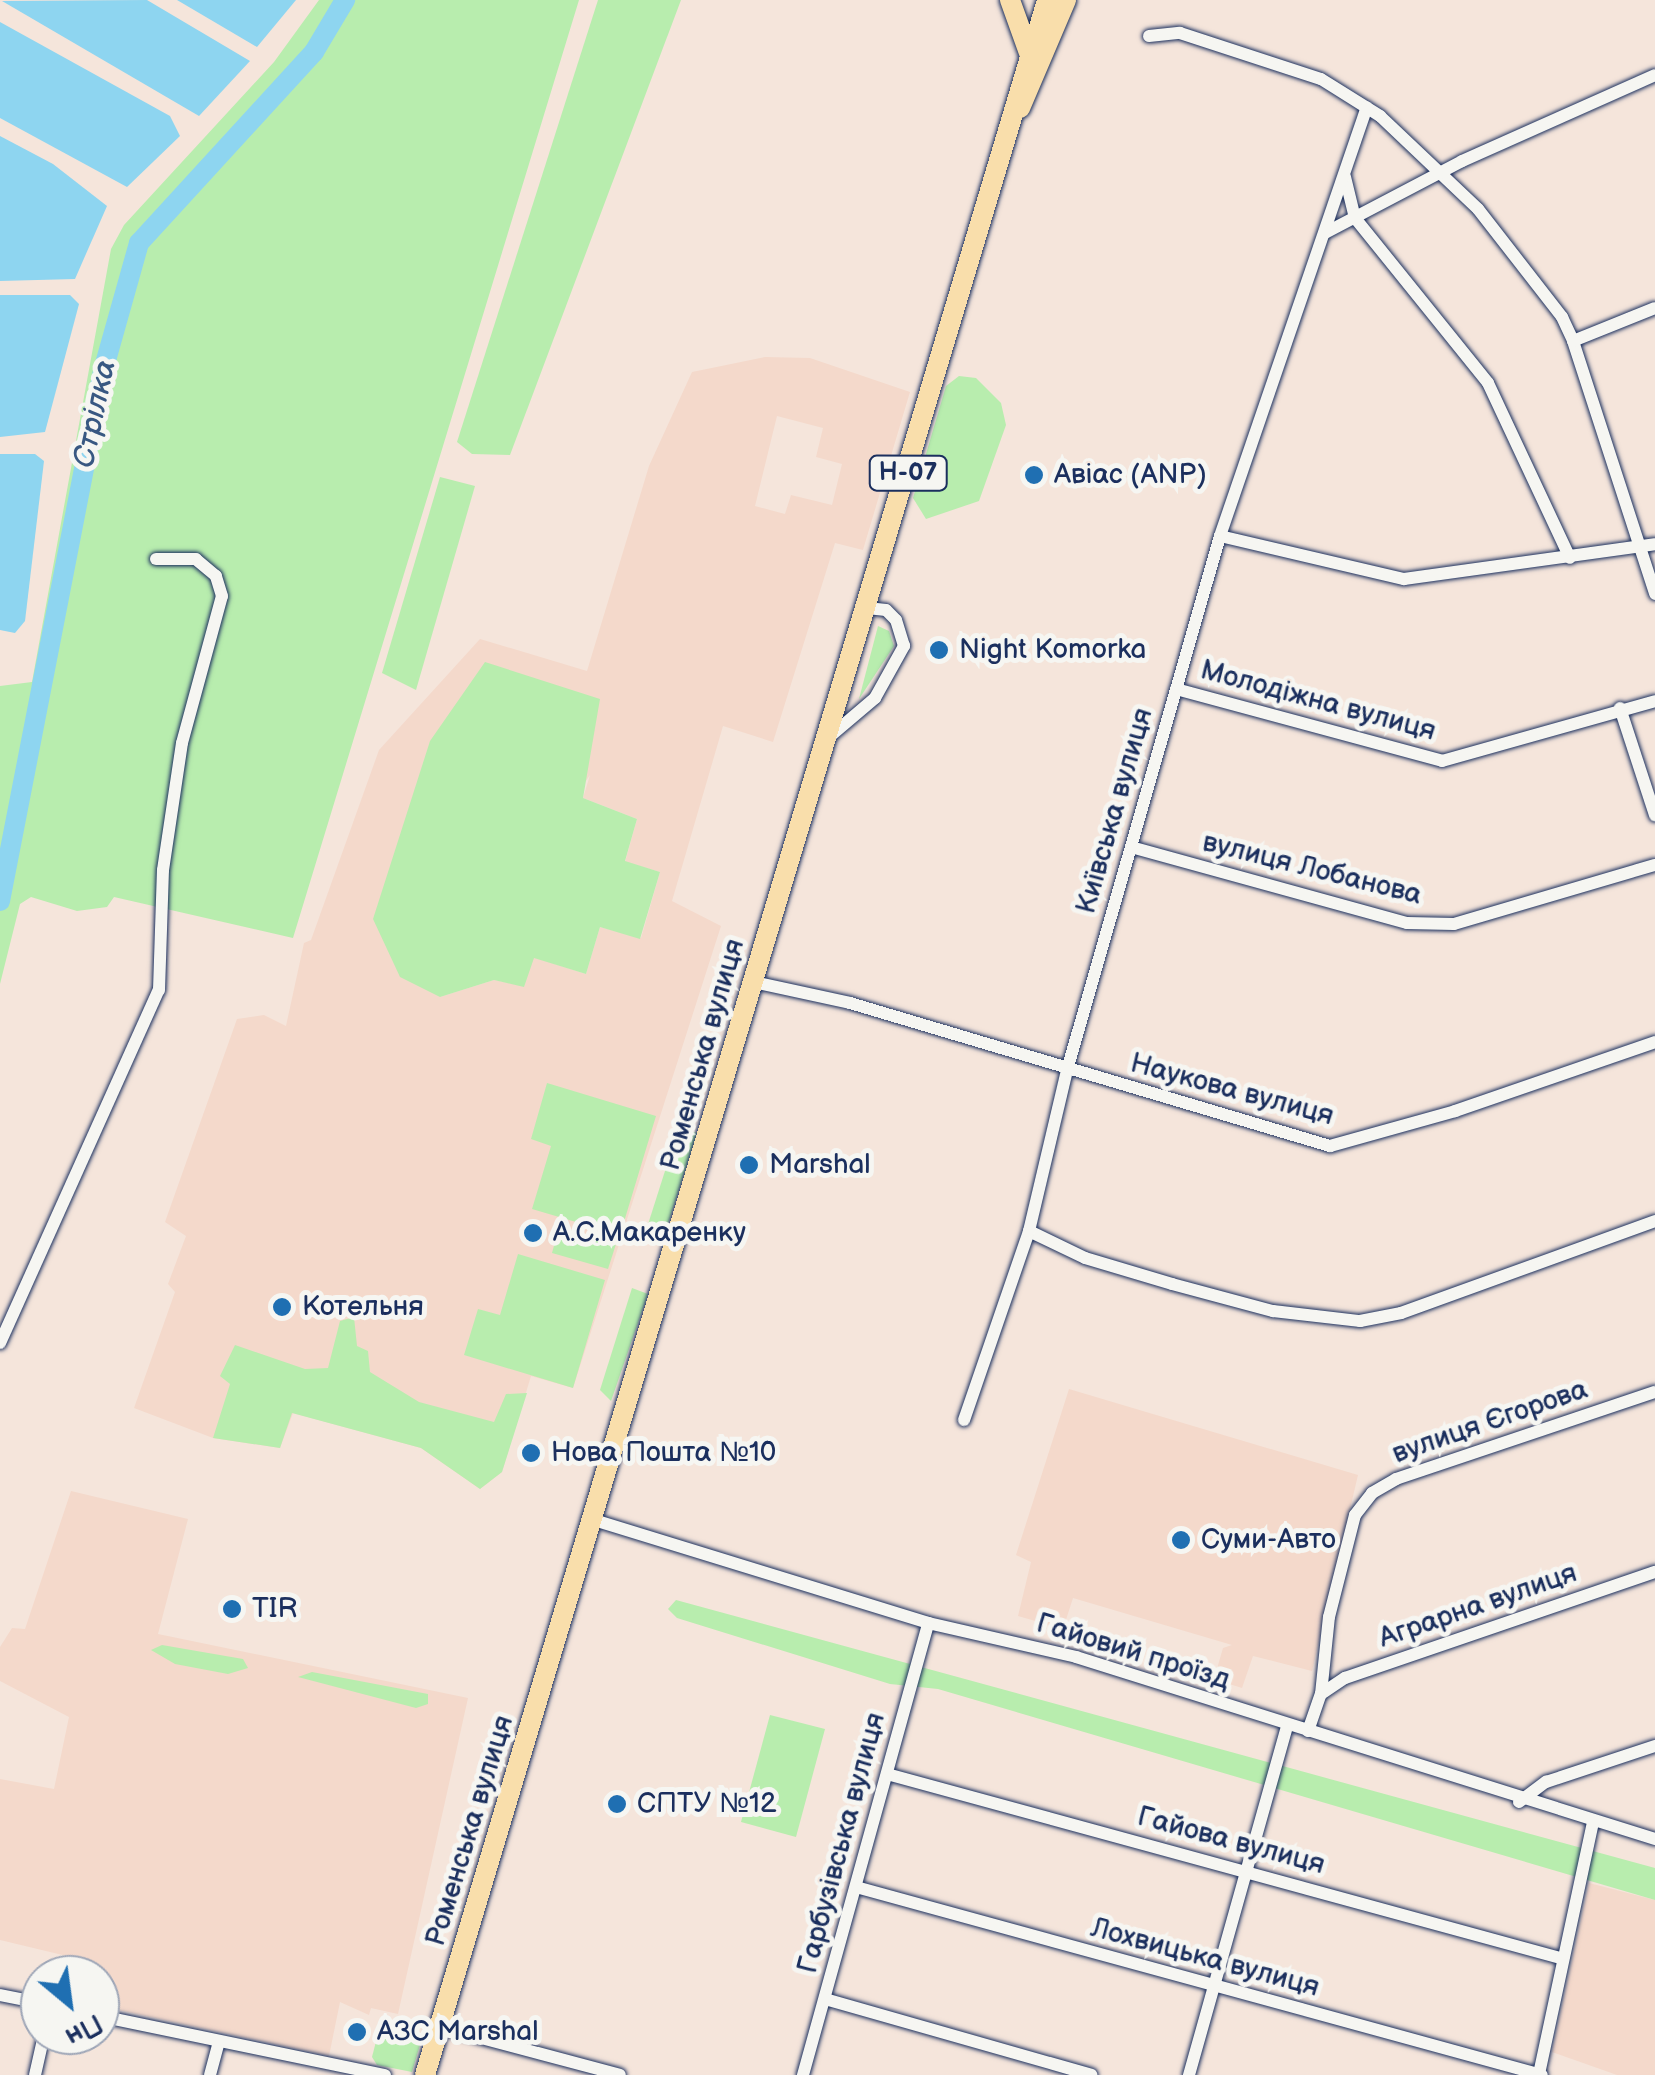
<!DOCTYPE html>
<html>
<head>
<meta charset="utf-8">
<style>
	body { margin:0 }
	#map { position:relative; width:1655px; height:2075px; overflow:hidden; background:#f5e5db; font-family:"Balsamiq Sans",sans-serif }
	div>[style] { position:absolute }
	.built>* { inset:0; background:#f4d9cb }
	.green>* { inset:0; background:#b8edae }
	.water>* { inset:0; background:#8ed5f0 }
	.river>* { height:20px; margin:-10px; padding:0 10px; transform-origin:10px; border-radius:10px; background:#8ed5f0 }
	.roads { filter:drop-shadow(0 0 2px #1b2f5e) drop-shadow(0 0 2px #1b2f5e) }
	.minor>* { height:12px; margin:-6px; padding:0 6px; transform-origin:6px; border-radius:6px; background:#f6f6f2 }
	.primary>* { height:20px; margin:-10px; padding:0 10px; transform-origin:10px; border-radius:10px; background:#f9deab }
	.dots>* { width:28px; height:28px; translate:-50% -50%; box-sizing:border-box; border:5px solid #f6f6f2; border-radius:50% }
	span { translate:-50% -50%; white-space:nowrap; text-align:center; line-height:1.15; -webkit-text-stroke:10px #f6f6f2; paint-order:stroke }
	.shield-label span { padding:2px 8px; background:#f6f6f2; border:2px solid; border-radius:8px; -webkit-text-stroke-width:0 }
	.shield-label { font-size:25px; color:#1b2f5e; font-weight:700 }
	.poi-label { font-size:28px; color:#1b2f5e }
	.left { translate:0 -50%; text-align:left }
	.street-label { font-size:28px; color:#1b2f5e }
	.water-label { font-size:30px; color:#385882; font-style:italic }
	.north { position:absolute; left:20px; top:1955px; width:100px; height:100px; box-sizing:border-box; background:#f6f6f2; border:2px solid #9ea6b7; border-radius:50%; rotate:151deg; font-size:28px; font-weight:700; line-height:40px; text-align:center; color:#1b2f5e }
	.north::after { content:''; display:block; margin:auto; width:35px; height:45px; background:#1f6fb2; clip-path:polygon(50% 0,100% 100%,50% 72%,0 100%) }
</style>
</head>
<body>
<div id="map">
	<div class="built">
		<i style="clip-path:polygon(evenodd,765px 357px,810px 358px,910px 392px,863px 550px,835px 543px,773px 742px,723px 726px,672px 901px,721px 926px,573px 1388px,531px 1376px,502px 1472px,480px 1489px,421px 1448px,293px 1413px,280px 1448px,213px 1438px,134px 1408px,175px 1292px,168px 1284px,186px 1236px,165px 1222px,237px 1019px,264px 1015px,286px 1026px,304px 943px,311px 940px,379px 750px,480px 639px,587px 671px,649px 466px,692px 372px,765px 357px,777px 416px,823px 428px,816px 457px,842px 464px,832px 505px,791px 495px,785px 514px,755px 506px,777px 416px,765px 357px,590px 775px,583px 798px,637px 819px,625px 862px,660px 872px,641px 938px,600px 927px,586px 974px,533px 957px,524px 986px,494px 980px,440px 997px,590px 775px)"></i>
		<i style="clip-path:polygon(1069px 1389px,1358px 1475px,1312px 1671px,1253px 1656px,1242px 1688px,1214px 1679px,1223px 1648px,1232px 1645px,1073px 1598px,1063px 1629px,1018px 1616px,1031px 1562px,1016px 1555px)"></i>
		<i style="clip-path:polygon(71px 1491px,188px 1519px,158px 1634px,468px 1698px,398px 2014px,371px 2008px,369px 2015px,340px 2002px,329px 2056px,100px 2006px,100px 1975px,72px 1975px,75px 1958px,0 1940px,0 1779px,54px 1789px,69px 1717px,0 1681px,0 1647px,12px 1628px,25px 1629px)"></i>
		<i style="clip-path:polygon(1589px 1883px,1655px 1900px,1655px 2075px,1617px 2075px,1552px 2052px)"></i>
	</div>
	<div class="green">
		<i style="clip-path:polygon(319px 0,579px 0,293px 938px,114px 897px,107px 907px,77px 911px,31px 897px,20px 904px,0 984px,0 686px,32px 682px,111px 249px,124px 225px,274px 62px)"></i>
		<i style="clip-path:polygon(598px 0,681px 0,510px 455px,472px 454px,457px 442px)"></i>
		<i style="clip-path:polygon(959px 376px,976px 378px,1001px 403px,1006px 425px,979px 501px,926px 519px,913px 498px,946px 386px)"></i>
		<i style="clip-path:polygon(440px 477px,475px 486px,416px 690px,382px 673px)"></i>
		<i style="clip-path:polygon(878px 626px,889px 631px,894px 646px,859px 699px)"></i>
		<i style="clip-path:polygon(485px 662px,600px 699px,583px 798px,637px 819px,625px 861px,660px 872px,640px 939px,600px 927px,586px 974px,534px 958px,524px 987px,494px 980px,440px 997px,400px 977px,373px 919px,430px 741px)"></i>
		<i style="clip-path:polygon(547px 1083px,656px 1116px,620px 1235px,532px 1209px,551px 1146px,531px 1139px)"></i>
		<i style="clip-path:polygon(679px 1127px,697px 1133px,661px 1246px,643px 1240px)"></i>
		<i style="clip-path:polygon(559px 1227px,616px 1244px,608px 1269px,552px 1253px)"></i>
		<i style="clip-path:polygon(518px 1254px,605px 1280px,573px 1388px,464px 1355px,478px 1309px,500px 1315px)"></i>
		<i style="clip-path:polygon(632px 1288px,648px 1294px,611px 1401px,600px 1390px)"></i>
		<i style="clip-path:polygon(354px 1317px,357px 1346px,368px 1351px,370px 1372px,419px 1402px,494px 1422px,506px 1394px,527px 1393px,502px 1472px,480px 1489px,421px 1448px,292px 1413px,280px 1448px,213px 1438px,230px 1384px,220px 1376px,235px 1345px,305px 1369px,328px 1368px,340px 1321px)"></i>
		<i style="clip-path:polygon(676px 1600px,1655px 1868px,1655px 1900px,938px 1689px,890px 1684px,677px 1618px,668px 1609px)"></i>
		<i style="clip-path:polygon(162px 1645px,243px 1659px,248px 1668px,228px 1674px,175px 1664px,151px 1650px)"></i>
		<i style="clip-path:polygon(312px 1672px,428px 1694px,428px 1704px,416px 1708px,298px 1677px)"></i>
		<i style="clip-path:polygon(770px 1715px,825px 1729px,796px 1837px,741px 1822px)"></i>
		<i style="clip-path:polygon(379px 2030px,422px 2038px,412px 2072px,377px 2065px,372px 2057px)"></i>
	</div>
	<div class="water">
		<i style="clip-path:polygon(147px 0,250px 61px,199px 116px,2px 1px)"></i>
		<i style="clip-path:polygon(177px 0,296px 0,257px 47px)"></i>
		<i style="clip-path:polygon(0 22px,170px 116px,180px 136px,127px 187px,0 118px)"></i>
		<i style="clip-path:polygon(0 136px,53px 164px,107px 206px,75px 279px,0 281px)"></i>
		<i style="clip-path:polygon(0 295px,70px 295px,79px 304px,45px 432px,0 437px)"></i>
		<i style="clip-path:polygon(0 454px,35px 454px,44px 461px,25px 621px,15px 633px,0 630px)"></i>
	</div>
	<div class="river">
		<i style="left:0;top:901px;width:540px;rotate:-79deg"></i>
		<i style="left:103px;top:371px;width:133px;rotate:-74.3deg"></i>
		<i style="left:139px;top:243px;width:259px;rotate:-47.5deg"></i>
		<i style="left:314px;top:52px;width:61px;rotate:-59.2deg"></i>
	</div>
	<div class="roads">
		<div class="minor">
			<i style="left:1149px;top:36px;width:31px;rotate:-6deg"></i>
			<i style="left:1180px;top:33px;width:148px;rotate:18.1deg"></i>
			<i style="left:1321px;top:79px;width:70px;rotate:32.1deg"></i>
			<i style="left:1380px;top:116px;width:135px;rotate:43.5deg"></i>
			<i style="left:1478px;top:209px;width:137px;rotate:52.1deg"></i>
			<i style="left:1562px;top:317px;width:26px;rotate:65deg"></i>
			<i style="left:1573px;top:341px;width:266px;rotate:72deg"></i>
			<i style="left:1345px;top:177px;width:42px;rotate:76.3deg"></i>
			<i style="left:1355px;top:218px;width:212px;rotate:51.1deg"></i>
			<i style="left:1488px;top:383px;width:193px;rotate:64.9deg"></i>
			<i style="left:1325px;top:233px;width:155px;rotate:-27.7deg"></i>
			<i style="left:1462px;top:161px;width:211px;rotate:-24deg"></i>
			<i style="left:1573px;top:341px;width:88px;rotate:-21.9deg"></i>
			<i style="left:1220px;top:536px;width:189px;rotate:13.2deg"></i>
			<i style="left:1404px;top:579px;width:253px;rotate:-7.9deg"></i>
			<i style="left:1176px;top:689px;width:276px;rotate:15.1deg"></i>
			<i style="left:1442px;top:761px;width:221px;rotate:-15.7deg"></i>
			<i style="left:1620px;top:708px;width:113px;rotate:71.9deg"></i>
			<i style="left:828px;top:738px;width:62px;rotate:-40.4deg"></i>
			<i style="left:875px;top:698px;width:60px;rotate:-60.9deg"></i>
			<i style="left:904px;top:646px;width:27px;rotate:-107deg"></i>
			<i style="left:896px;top:620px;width:14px;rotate:-135deg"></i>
			<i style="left:886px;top:610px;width:19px;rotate:-174deg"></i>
			<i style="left:1131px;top:847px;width:286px;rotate:15.4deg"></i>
			<i style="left:1407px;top:923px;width:47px;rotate:1.2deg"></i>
			<i style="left:1454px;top:924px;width:209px;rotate:-16.4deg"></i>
			<i style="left:753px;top:982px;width:99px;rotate:12.2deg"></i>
			<i style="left:850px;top:1003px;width:501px;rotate:16.59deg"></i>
			<i style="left:1330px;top:1146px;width:130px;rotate:-15.6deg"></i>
			<i style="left:1455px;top:1111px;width:212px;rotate:-19deg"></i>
			<i style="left:1029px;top:1231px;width:62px;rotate:25.7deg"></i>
			<i style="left:1085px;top:1258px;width:91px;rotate:16.6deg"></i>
			<i style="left:1172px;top:1284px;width:105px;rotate:15deg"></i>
			<i style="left:1273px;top:1311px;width:88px;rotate:6.6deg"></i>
			<i style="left:1360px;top:1321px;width:42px;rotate:-11deg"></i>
			<i style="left:1401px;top:1313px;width:270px;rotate:-19.9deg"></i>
			<i style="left:0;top:1343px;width:387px;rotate:-65.8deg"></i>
			<i style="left:159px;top:990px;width:120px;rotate:-88.1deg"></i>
			<i style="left:163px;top:870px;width:128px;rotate:-81.5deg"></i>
			<i style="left:182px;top:743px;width:152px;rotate:-74.8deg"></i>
			<i style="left:222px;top:596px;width:21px;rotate:-107deg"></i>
			<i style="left:216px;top:576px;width:26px;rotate:-140deg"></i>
			<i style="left:196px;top:559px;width:40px;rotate:180deg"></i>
			<i style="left:964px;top:1420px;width:200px;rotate:-71deg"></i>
			<i style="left:1029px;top:1231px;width:165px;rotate:-76.7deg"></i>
			<i style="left:1067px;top:1070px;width:555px;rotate:-74.01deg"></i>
			<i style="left:1220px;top:536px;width:453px;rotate:-71.1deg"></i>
			<i style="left:594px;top:1520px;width:350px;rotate:17.1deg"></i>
			<i style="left:928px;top:1623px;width:152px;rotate:12.9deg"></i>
			<i style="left:1076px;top:1657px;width:607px;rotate:17.45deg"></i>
			<i style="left:1321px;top:1694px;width:29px;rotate:-34deg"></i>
			<i style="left:1345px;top:1678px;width:328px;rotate:-18.9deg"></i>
			<i style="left:1308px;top:1731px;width:39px;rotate:-71deg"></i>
			<i style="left:1321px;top:1694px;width:77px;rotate:-84.1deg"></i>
			<i style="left:1329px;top:1617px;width:105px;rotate:-75.7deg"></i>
			<i style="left:1355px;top:1515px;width:28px;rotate:-52deg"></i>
			<i style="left:1372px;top:1493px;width:28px;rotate:-30deg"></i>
			<i style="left:1396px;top:1479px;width:273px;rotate:-18.6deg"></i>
			<i style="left:887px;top:1774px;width:698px;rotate:15.29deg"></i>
			<i style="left:1519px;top:1802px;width:34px;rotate:-37deg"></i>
			<i style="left:1546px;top:1782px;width:115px;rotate:-18.3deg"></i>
			<i style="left:856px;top:1887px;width:711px;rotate:15.33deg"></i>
			<i style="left:0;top:1995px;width:41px;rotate:11.3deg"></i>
			<i style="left:825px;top:1999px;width:277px;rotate:15.9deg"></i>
			<i style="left:100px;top:2016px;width:291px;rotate:11.7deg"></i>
			<i style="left:440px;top:2027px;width:186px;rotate:14.9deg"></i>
			<i style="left:1539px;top:2074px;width:257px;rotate:-77.9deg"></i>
			<i style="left:35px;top:2075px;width:41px;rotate:-77.3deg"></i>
			<i style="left:210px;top:2075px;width:35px;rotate:-75deg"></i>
			<i style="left:803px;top:2075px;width:469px;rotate:-74.5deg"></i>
			<i style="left:1189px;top:2075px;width:362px;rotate:-74.3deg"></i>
		</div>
		<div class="primary">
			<i style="left:1010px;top:0;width:56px;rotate:70.3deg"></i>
			<i style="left:1020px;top:108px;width:117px;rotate:-66.9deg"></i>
			<i style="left:425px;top:2075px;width:2166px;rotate:-73.31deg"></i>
		</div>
	</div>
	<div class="dots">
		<i style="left:1034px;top:475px;background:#1f6fb2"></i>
		<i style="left:939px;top:650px;background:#1f6fb2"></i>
		<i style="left:749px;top:1165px;background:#1f6fb2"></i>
		<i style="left:533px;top:1233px;background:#1f6fb2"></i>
		<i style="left:282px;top:1307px;background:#1f6fb2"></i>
		<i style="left:531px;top:1453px;background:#1f6fb2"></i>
		<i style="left:1181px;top:1540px;background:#1f6fb2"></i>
		<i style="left:232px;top:1609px;background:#1f6fb2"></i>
		<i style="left:617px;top:1804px;background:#1f6fb2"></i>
		<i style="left:357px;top:2032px;background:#1f6fb2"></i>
	</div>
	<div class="shield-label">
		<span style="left:908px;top:473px">Н-07</span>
	</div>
	<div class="poi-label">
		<span class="left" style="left:1054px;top:475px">Авіас (ANP)</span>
		<span class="left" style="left:959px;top:650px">Night Komorka</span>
		<span class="left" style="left:769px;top:1165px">Marshal</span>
		<span class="left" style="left:553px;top:1233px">А.С.Макаренку</span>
		<span class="left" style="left:302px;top:1307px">Котельня</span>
		<span class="left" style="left:551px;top:1453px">Нова Пошта №10</span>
		<span class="left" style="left:1201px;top:1540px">Суми-Авто</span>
		<span class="left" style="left:252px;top:1609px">TIR</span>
		<span class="left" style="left:637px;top:1804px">СПТУ №12</span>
		<span class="left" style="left:377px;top:2032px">АЗС Marshal</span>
	</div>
	<div class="street-label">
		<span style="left:1318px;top:701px;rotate:15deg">Молодіжна вулиця</span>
		<span style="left:1115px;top:811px;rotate:-74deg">Київська вулиця</span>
		<span style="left:1312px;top:869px;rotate:14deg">вулиця Лобанова</span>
		<span style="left:703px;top:1055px;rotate:-74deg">Роменська вулиця</span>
		<span style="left:1232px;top:1090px;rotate:15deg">Наукова вулиця</span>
		<span style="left:1490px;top:1422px;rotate:-19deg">вулиця Єгорова</span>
		<span style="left:1478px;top:1606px;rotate:-19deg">Аграрна вулиця</span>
		<span style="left:1133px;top:1652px;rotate:17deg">Гайовий проїзд</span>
		<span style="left:470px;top:1831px;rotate:-73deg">Роменська вулиця</span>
		<span style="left:1231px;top:1841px;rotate:15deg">Гайова вулиця</span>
		<span style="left:842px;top:1843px;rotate:-75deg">Гарбузівська вулиця</span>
		<span style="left:1205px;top:1958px;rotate:15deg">Лохвицька вулиця</span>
	</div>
	<div class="water-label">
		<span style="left:95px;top:414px;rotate:-78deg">Стрілка</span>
	</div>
	<div class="north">Пн</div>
</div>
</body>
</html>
